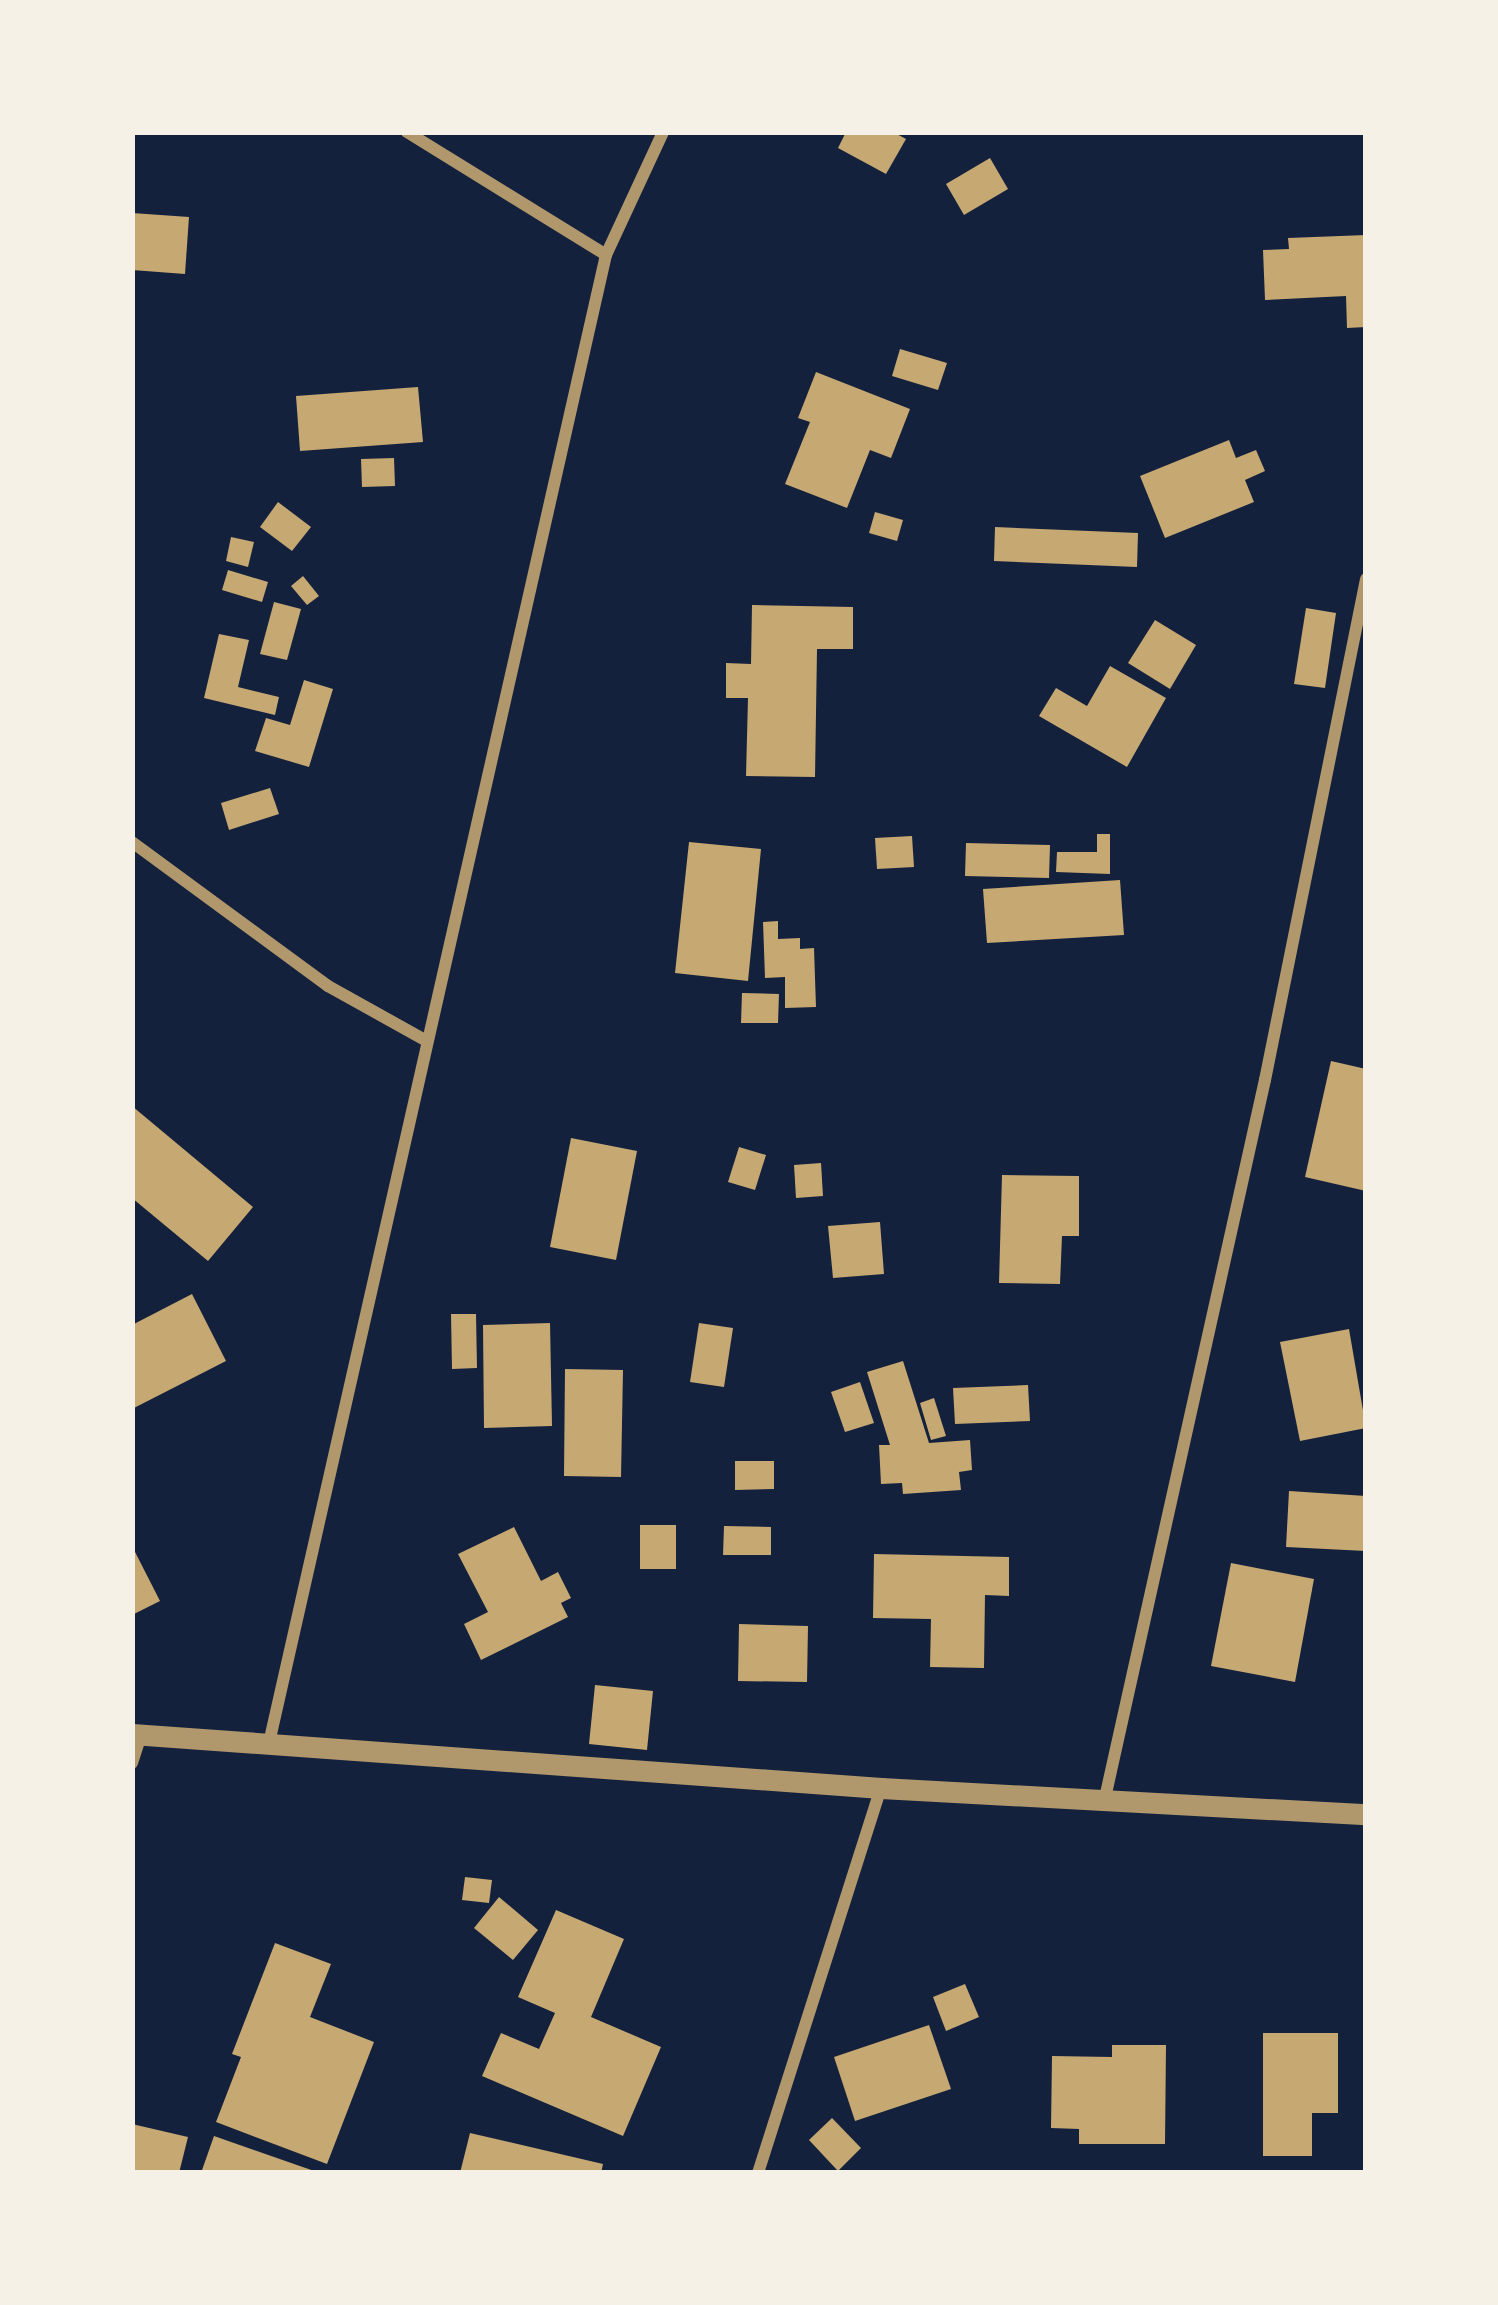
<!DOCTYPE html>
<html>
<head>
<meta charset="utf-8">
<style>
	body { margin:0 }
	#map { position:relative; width:1498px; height:2305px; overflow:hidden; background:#14213d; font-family:"Exo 2",sans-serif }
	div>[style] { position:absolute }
	.building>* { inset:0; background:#c6a872 }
	.minor>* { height:12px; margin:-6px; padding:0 6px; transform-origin:6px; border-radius:6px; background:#b1986c }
	.tertiary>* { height:21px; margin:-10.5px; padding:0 10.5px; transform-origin:10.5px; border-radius:10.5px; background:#b1986c }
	span { translate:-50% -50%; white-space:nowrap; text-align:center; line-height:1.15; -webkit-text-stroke:12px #f6f1e7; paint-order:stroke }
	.frame { position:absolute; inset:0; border:135px solid #f6f1e7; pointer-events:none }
</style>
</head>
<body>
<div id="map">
	<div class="building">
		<i style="clip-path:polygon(846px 132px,893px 132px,906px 139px,886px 174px,838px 148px)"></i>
		<i style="clip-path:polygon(990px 158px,1008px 189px,964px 215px,946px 184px)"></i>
		<i style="clip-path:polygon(132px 213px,189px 217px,185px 274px,132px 270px)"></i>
		<i style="clip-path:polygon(1366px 235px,1366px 327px,1347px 328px,1346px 296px,1265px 300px,1263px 250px,1289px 249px,1288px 238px)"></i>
		<i style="clip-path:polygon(900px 349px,947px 363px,938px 390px,892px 376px)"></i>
		<i style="clip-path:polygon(816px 372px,910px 409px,891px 458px,870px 450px,847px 508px,785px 484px,810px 422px,798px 418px)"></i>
		<i style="clip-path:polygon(418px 387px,423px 442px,300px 451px,296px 396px)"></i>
		<i style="clip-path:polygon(1229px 440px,1236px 458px,1256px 450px,1265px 471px,1245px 480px,1254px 502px,1165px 538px,1140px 476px)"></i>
		<i style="clip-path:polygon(394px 458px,395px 486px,362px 487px,361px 459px)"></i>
		<i style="clip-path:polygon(278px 502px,311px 527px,292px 551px,260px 527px)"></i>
		<i style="clip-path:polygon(875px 512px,903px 520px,897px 541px,869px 533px)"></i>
		<i style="clip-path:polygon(995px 527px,1138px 533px,1137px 567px,994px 561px)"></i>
		<i style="clip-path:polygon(231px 537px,254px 542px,248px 567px,226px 561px)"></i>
		<i style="clip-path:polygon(228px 570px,268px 582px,262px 602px,222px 590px)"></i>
		<i style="clip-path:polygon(303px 576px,319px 596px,307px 605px,291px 586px)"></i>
		<i style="clip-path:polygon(274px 602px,301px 609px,287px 660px,260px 654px)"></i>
		<i style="clip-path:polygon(752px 605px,853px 607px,853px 649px,817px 649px,815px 777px,746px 776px,748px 698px,726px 698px,726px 663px,751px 664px)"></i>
		<i style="clip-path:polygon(1306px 608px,1336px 613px,1325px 688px,1294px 684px)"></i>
		<i style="clip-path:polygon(1155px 620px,1196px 645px,1170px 689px,1128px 663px)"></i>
		<i style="clip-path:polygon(219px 634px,249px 640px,238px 687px,279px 697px,275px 715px,204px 698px)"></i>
		<i style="clip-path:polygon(1110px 666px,1166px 698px,1127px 767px,1039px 716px,1056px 688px,1087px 706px)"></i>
		<i style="clip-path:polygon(304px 680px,333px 689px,309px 767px,255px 751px,266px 718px,290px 725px)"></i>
		<i style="clip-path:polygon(270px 788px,279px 814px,229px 830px,221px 803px)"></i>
		<i style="clip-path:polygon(1097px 834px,1110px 834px,1110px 874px,1056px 872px,1057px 852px,1097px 852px)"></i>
		<i style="clip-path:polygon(912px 836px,914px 867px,877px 869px,875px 838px)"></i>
		<i style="clip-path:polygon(689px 842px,761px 849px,748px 981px,675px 973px)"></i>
		<i style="clip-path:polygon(966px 843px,1050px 845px,1049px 878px,965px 876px)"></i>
		<i style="clip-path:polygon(1120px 880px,1124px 935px,987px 943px,983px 889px)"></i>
		<i style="clip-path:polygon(778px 921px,778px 939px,800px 938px,800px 949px,814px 948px,816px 1007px,785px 1008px,785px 977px,765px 978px,763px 922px)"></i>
		<i style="clip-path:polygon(742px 993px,779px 994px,778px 1023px,741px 1023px)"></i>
		<i style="clip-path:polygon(1331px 1061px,1366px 1069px,1366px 1191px,1305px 1177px)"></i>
		<i style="clip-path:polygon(132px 1106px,253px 1207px,208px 1261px,132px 1198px)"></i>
		<i style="clip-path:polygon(571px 1138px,637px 1151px,616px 1260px,550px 1247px)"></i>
		<i style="clip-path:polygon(739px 1147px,766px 1155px,755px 1190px,728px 1182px)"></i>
		<i style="clip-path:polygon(821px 1163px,823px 1196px,796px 1198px,794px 1165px)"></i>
		<i style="clip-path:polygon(1002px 1175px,1079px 1176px,1079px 1236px,1062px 1236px,1060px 1284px,999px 1283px)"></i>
		<i style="clip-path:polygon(880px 1222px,884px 1274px,833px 1278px,828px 1226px)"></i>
		<i style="clip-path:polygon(192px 1294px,226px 1361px,132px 1409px,132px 1325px)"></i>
		<i style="clip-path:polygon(451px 1314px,476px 1314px,477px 1368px,452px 1369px)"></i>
		<i style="clip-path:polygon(550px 1323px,552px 1426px,484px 1428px,483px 1325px)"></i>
		<i style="clip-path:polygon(699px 1323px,733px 1328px,724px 1387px,690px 1382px)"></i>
		<i style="clip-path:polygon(1349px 1329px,1366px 1428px,1300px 1441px,1280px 1342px)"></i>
		<i style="clip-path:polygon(903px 1361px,929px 1443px,970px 1440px,972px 1470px,959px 1472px,961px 1490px,903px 1494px,902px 1483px,881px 1484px,879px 1445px,890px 1445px,867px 1372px)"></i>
		<i style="clip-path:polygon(565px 1369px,623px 1370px,621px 1477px,564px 1476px)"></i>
		<i style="clip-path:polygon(860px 1382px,874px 1423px,845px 1432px,831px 1392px)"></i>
		<i style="clip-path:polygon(1028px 1385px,1030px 1421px,955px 1424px,953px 1388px)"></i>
		<i style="clip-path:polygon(934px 1398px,946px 1436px,931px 1440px,920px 1403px)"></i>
		<i style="clip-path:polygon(735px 1461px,774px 1461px,774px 1489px,735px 1490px)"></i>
		<i style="clip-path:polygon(1289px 1491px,1366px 1496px,1366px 1551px,1286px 1547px)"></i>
		<i style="clip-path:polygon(640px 1525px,676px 1525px,676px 1569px,640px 1569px)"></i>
		<i style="clip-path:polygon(724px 1526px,771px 1527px,771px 1555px,723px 1555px)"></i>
		<i style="clip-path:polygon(514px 1527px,541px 1581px,558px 1572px,571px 1598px,561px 1603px,568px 1617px,481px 1660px,464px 1624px,488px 1612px,458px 1554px)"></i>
		<i style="clip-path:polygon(132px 1546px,160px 1601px,132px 1615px)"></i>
		<i style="clip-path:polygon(874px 1554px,1009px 1557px,1009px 1596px,985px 1595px,984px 1668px,930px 1667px,931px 1619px,873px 1618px)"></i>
		<i style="clip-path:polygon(1231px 1563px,1314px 1579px,1295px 1682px,1211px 1666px)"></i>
		<i style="clip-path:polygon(739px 1624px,808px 1626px,807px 1682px,738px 1681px)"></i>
		<i style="clip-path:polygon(595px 1685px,653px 1691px,647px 1750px,589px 1744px)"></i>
		<i style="clip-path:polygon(465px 1877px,492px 1880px,489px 1903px,462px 1900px)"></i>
		<i style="clip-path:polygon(499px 1897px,538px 1930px,513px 1960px,474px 1928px)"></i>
		<i style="clip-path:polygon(556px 1910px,624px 1939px,591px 2017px,661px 2047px,623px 2136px,482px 2076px,501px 2033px,539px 2049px,555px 2013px,518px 1997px)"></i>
		<i style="clip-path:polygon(275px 1943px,331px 1964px,310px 2017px,374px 2042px,327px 2164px,216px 2122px,241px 2057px,232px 2054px)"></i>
		<i style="clip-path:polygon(965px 1984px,979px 2017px,946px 2031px,933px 1997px)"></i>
		<i style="clip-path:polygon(929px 2025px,951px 2089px,855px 2121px,834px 2057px)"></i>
		<i style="clip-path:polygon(1263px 2033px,1338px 2033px,1338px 2113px,1312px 2113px,1312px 2156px,1263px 2156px)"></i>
		<i style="clip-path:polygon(1112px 2045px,1166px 2045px,1165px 2144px,1079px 2144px,1079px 2129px,1051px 2128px,1052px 2056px,1112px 2057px)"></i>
		<i style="clip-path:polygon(832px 2118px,861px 2148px,838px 2171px,809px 2140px)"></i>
		<i style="clip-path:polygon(132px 2124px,188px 2137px,179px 2173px,132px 2173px)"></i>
		<i style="clip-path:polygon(470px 2133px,603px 2164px,601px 2173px,460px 2173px)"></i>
		<i style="clip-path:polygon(214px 2136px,317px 2172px,317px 2173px,201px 2173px)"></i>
	</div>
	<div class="minor">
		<i style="left:407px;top:132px;width:234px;rotate:31.7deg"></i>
		<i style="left:132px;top:842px;width:243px;rotate:36.3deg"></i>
		<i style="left:328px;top:986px;width:113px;rotate:29.1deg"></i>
		<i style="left:269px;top:1743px;width:1526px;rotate:-77.24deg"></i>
		<i style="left:606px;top:255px;width:136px;rotate:-65.1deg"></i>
		<i style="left:132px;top:1763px;width:29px;rotate:-72deg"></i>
		<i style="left:1105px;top:1798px;width:736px;rotate:-77.44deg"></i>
		<i style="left:1265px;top:1080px;width:511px;rotate:-78.6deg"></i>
		<i style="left:758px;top:2173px;width:404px;rotate:-72.3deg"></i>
	</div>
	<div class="tertiary">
		<i style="left:132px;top:1734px;width:751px;rotate:4.12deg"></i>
		<i style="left:881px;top:1788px;width:486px;rotate:3.1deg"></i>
	</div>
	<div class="frame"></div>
</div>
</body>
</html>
